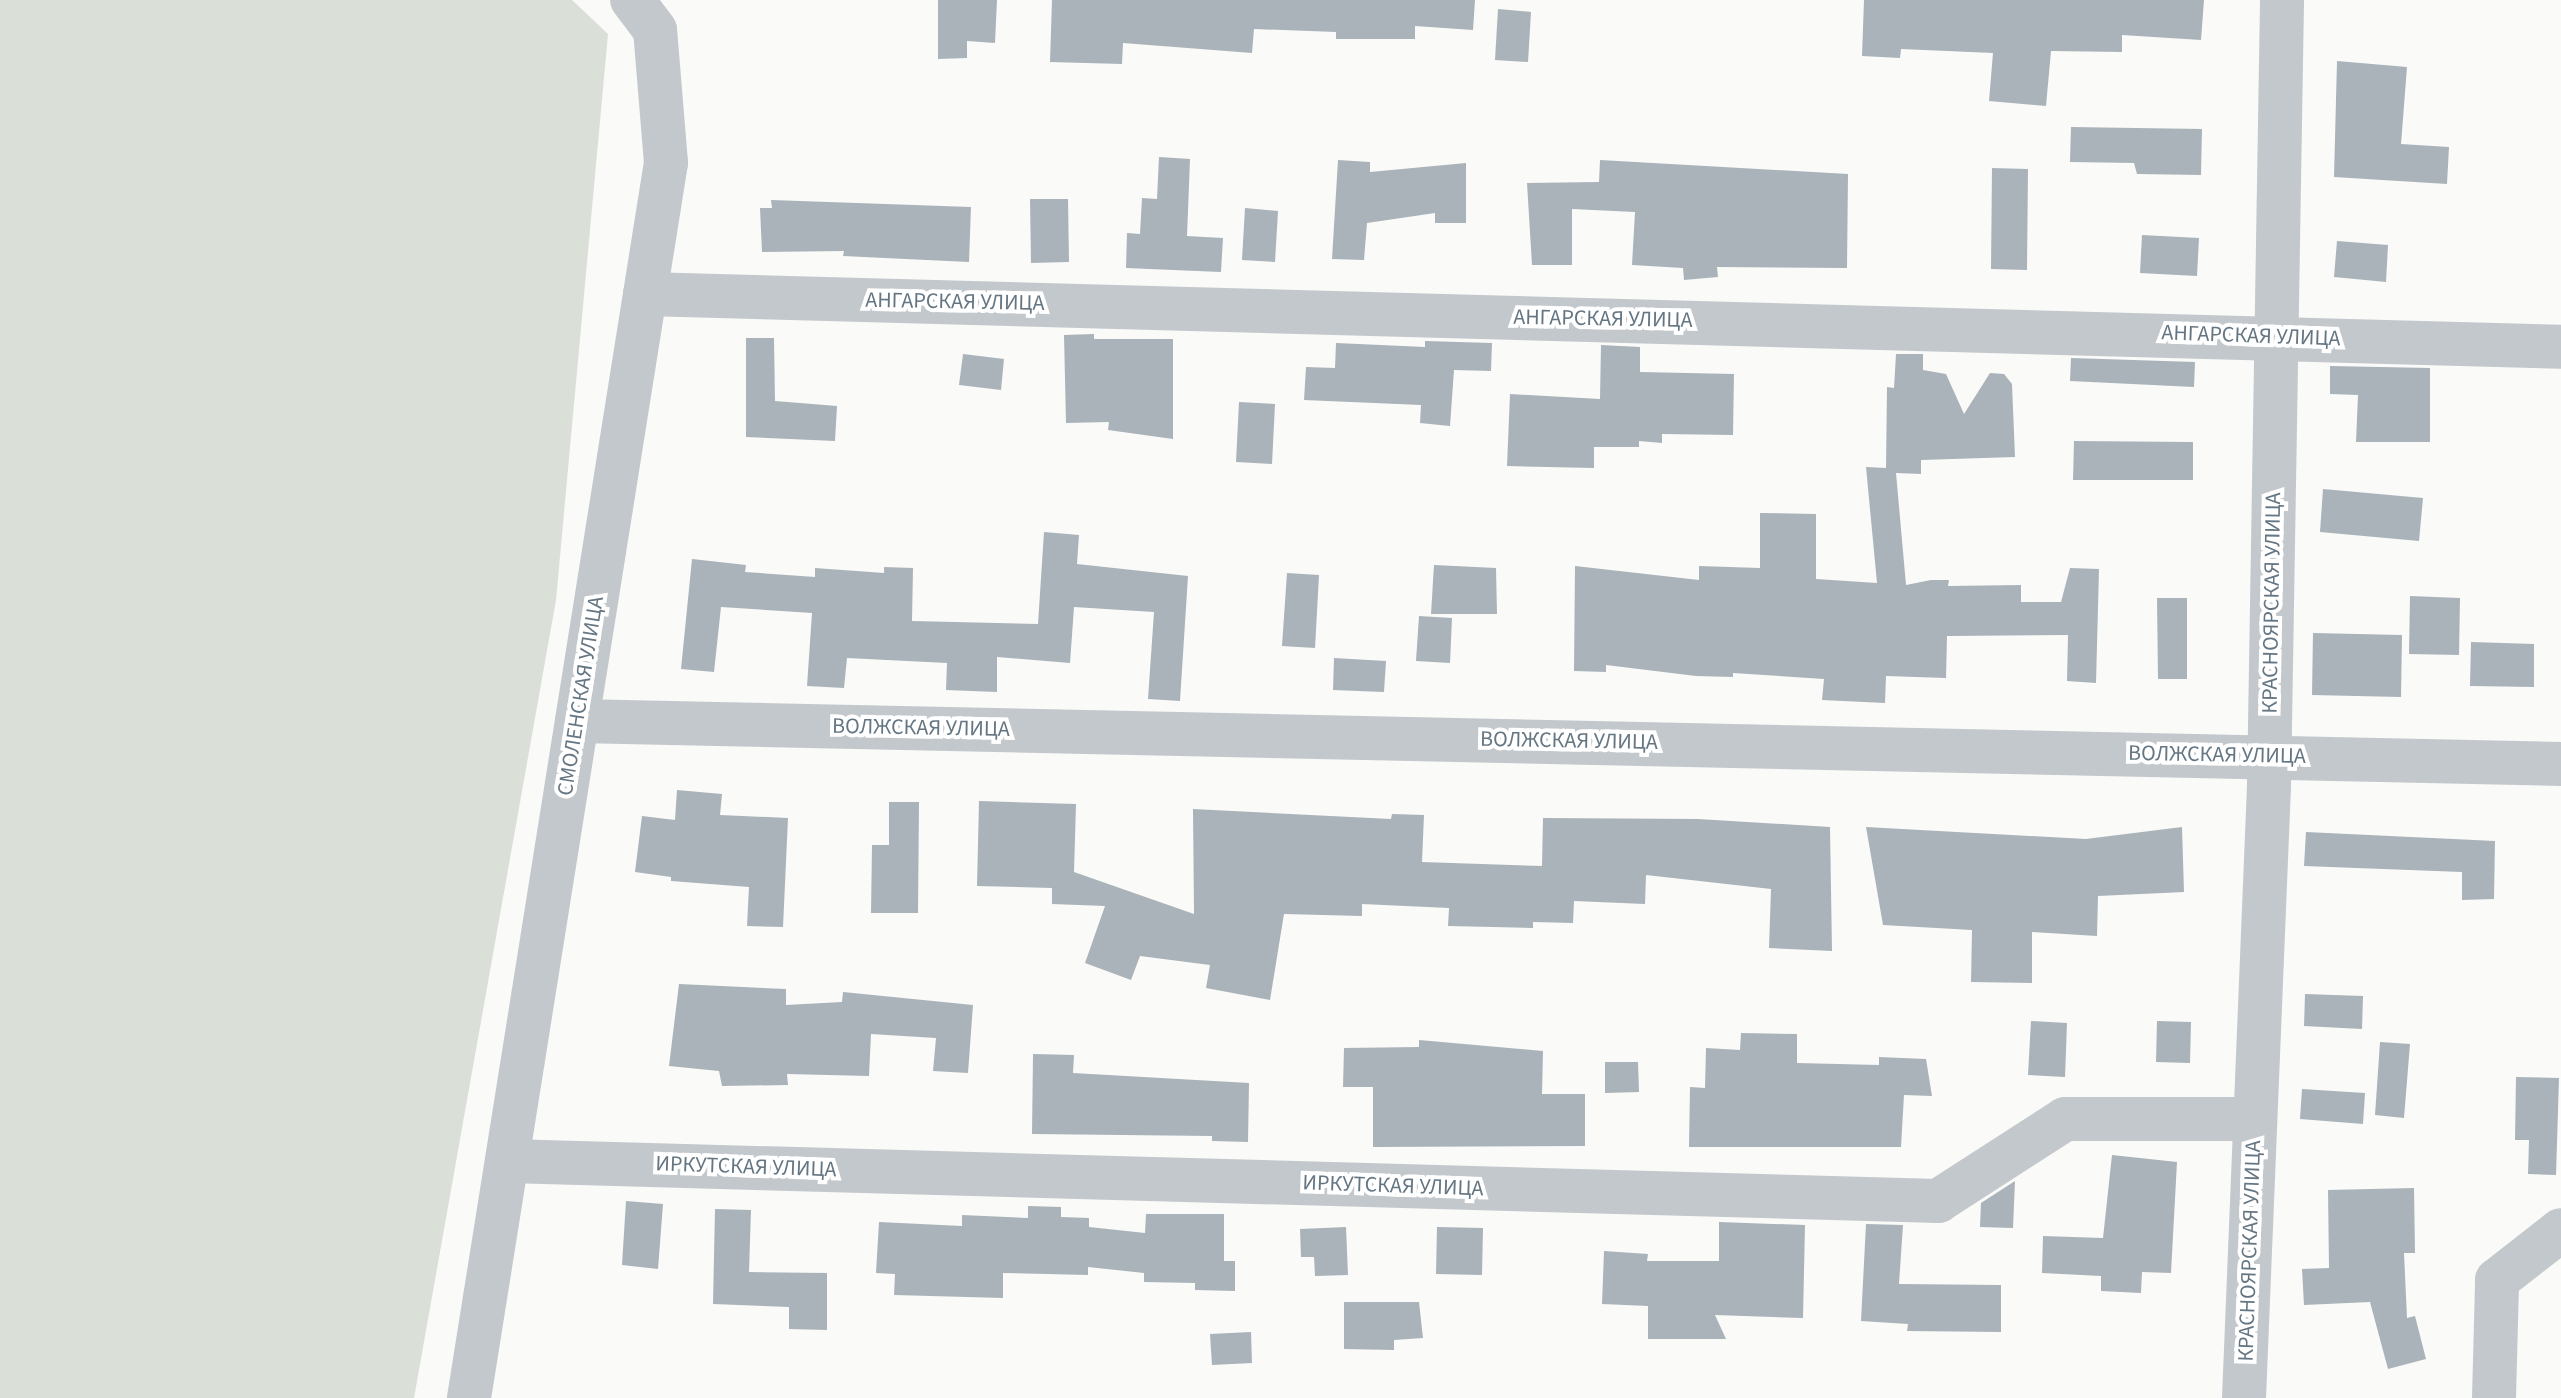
<!DOCTYPE html>
<html>
<head>
<meta charset="utf-8">
<style>
	body { margin:0 }
	#map { position:relative; width:2561px; height:1398px; overflow:hidden; background:#fafaf8; font-family:"Source Sans 3",sans-serif }
	div>[style] { position:absolute }
	.green>* { inset:0; background:#dadfd7 }
	.building>* { inset:0; background:#aab3b9 }
	.minor>* { height:44px; margin:-22px; padding:0 22px; transform-origin:22px; border-radius:22px; background:#c3c8cc }
	span { translate:-50% -50%; white-space:nowrap; text-align:center; line-height:1.15; -webkit-text-stroke:8px #fff; paint-order:stroke }
	.street-label { font-size:22px; color:#657683 }
</style>
</head>
<body>
<div id="map">
	<div class="green">
		<i style="clip-path:polygon(0 0,572px 0,608px 34px,556px 600px,414px 1398px,0 1398px)"></i>
	</div>
	<div class="building">
		<i style="clip-path:polygon(938px 0,997px 0,995px 43px,967px 41px,967px 58px,938px 59px)"></i>
		<i style="clip-path:polygon(1052px 0,1475px 0,1473px 30px,1415px 26px,1415px 39px,1336px 39px,1336px 32px,1254px 29px,1252px 53px,1123px 43px,1122px 64px,1050px 62px)"></i>
		<i style="clip-path:polygon(1864px 0,2204px 0,2201px 40px,2122px 35px,2122px 52px,2051px 51px,2046px 106px,1989px 101px,1993px 53px,1901px 49px,1900px 58px,1862px 56px)"></i>
		<i style="clip-path:polygon(1498px 9px,1531px 12px,1528px 62px,1495px 60px)"></i>
		<i style="clip-path:polygon(2337px 61px,2407px 67px,2401px 144px,2449px 147px,2447px 184px,2334px 177px)"></i>
		<i style="clip-path:polygon(2071px 127px,2202px 129px,2201px 175px,2137px 174px,2134px 163px,2070px 162px)"></i>
		<i style="clip-path:polygon(1159px 157px,1190px 159px,1187px 236px,1223px 238px,1221px 272px,1126px 268px,1127px 233px,1140px 234px,1142px 198px,1157px 199px)"></i>
		<i style="clip-path:polygon(1338px 160px,1370px 162px,1370px 172px,1466px 163px,1466px 223px,1435px 223px,1435px 213px,1367px 223px,1364px 260px,1332px 259px)"></i>
		<i style="clip-path:polygon(1600px 160px,1848px 174px,1847px 268px,1717px 267px,1718px 277px,1684px 280px,1683px 268px,1632px 265px,1635px 212px,1572px 209px,1572px 265px,1532px 265px,1527px 183px,1599px 182px)"></i>
		<i style="clip-path:polygon(1992px 168px,2028px 169px,2027px 270px,1991px 269px)"></i>
		<i style="clip-path:polygon(1030px 199px,1068px 199px,1069px 262px,1031px 263px)"></i>
		<i style="clip-path:polygon(771px 200px,971px 207px,969px 262px,843px 256px,844px 251px,762px 252px,760px 208px,772px 208px)"></i>
		<i style="clip-path:polygon(1245px 208px,1278px 211px,1275px 262px,1242px 260px)"></i>
		<i style="clip-path:polygon(2142px 235px,2199px 238px,2197px 276px,2140px 273px)"></i>
		<i style="clip-path:polygon(2337px 241px,2388px 245px,2386px 282px,2334px 277px)"></i>
		<i style="clip-path:polygon(1094px 334px,1094px 339px,1173px 339px,1173px 439px,1108px 430px,1109px 422px,1066px 423px,1064px 335px)"></i>
		<i style="clip-path:polygon(746px 338px,774px 338px,775px 401px,837px 406px,835px 441px,746px 437px)"></i>
		<i style="clip-path:polygon(1425px 341px,1492px 343px,1491px 371px,1454px 370px,1450px 426px,1420px 423px,1421px 405px,1304px 400px,1306px 367px,1335px 368px,1336px 343px,1425px 347px)"></i>
		<i style="clip-path:polygon(1601px 345px,1640px 347px,1640px 372px,1734px 374px,1733px 435px,1662px 434px,1662px 443px,1639px 441px,1639px 447px,1594px 447px,1594px 468px,1507px 466px,1510px 394px,1600px 399px)"></i>
		<i style="clip-path:polygon(963px 354px,1004px 359px,1001px 390px,959px 385px)"></i>
		<i style="clip-path:polygon(1896px 354px,1923px 354px,1923px 370px,1946px 374px,1964px 414px,1990px 373px,2004px 374px,2012px 384px,2015px 457px,1921px 460px,1921px 474px,1896px 473px,1906px 585px,1931px 580px,1949px 580px,1948px 586px,2021px 585px,2021px 602px,2061px 602px,2070px 568px,2099px 569px,2096px 683px,2067px 681px,2068px 635px,1947px 636px,1946px 678px,1886px 676px,1885px 703px,1822px 700px,1824px 679px,1733px 673px,1733px 677px,1696px 676px,1606px 665px,1606px 672px,1574px 671px,1575px 566px,1699px 580px,1699px 566px,1760px 568px,1760px 513px,1816px 514px,1816px 579px,1877px 583px,1866px 467px,1886px 468px,1887px 387px,1894px 388px)"></i>
		<i style="clip-path:polygon(2071px 358px,2195px 362px,2194px 387px,2070px 381px)"></i>
		<i style="clip-path:polygon(2330px 366px,2430px 368px,2430px 442px,2356px 442px,2358px 395px,2330px 394px)"></i>
		<i style="clip-path:polygon(1239px 402px,1275px 404px,1272px 464px,1236px 462px)"></i>
		<i style="clip-path:polygon(2074px 441px,2193px 442px,2193px 480px,2073px 480px)"></i>
		<i style="clip-path:polygon(2323px 489px,2423px 498px,2419px 541px,2320px 532px)"></i>
		<i style="clip-path:polygon(1044px 532px,1079px 535px,1077px 564px,1188px 576px,1180px 701px,1148px 699px,1154px 612px,1074px 607px,1070px 663px,997px 657px,997px 692px,946px 690px,947px 663px,847px 658px,844px 688px,807px 686px,812px 613px,721px 607px,714px 672px,681px 669px,692px 559px,746px 565px,745px 572px,815px 577px,815px 568px,884px 573px,884px 567px,913px 568px,912px 621px,1038px 624px)"></i>
		<i style="clip-path:polygon(1434px 565px,1496px 568px,1497px 614px,1431px 614px)"></i>
		<i style="clip-path:polygon(1287px 573px,1319px 575px,1315px 648px,1282px 646px)"></i>
		<i style="clip-path:polygon(2410px 596px,2460px 598px,2459px 655px,2409px 654px)"></i>
		<i style="clip-path:polygon(2157px 598px,2187px 598px,2187px 679px,2158px 679px)"></i>
		<i style="clip-path:polygon(1419px 616px,1452px 618px,1450px 663px,1416px 661px)"></i>
		<i style="clip-path:polygon(2313px 633px,2402px 635px,2401px 697px,2312px 695px)"></i>
		<i style="clip-path:polygon(2471px 642px,2534px 644px,2534px 687px,2470px 686px)"></i>
		<i style="clip-path:polygon(1334px 658px,1386px 661px,1384px 692px,1333px 690px)"></i>
		<i style="clip-path:polygon(677px 790px,722px 794px,720px 815px,788px 818px,783px 927px,747px 926px,749px 887px,671px 881px,671px 877px,635px 872px,642px 816px,675px 820px)"></i>
		<i style="clip-path:polygon(979px 801px,1076px 804px,1074px 872px,1194px 914px,1193px 809px,1391px 819px,1392px 814px,1424px 815px,1422px 862px,1542px 866px,1543px 818px,1698px 819px,1830px 827px,1832px 951px,1769px 948px,1771px 889px,1646px 875px,1645px 904px,1574px 901px,1573px 923px,1533px 922px,1533px 928px,1448px 926px,1449px 908px,1362px 904px,1362px 916px,1284px 914px,1270px 1000px,1206px 988px,1210px 965px,1140px 956px,1131px 980px,1085px 963px,1105px 906px,1052px 904px,1052px 888px,977px 886px)"></i>
		<i style="clip-path:polygon(889px 802px,919px 802px,918px 913px,871px 913px,872px 845px,889px 845px)"></i>
		<i style="clip-path:polygon(1866px 827px,2086px 839px,2182px 827px,2184px 892px,2098px 896px,2097px 936px,2032px 932px,2032px 983px,1971px 982px,1972px 930px,1883px 925px)"></i>
		<i style="clip-path:polygon(2306px 832px,2495px 841px,2494px 899px,2462px 900px,2462px 872px,2304px 866px)"></i>
		<i style="clip-path:polygon(679px 984px,786px 989px,786px 1005px,842px 1002px,843px 992px,973px 1005px,968px 1073px,933px 1071px,936px 1038px,871px 1034px,869px 1076px,787px 1074px,788px 1085px,722px 1086px,719px 1071px,669px 1066px)"></i>
		<i style="clip-path:polygon(2305px 994px,2363px 996px,2362px 1029px,2304px 1026px)"></i>
		<i style="clip-path:polygon(2031px 1021px,2067px 1023px,2065px 1077px,2028px 1075px)"></i>
		<i style="clip-path:polygon(2157px 1021px,2191px 1022px,2190px 1063px,2156px 1062px)"></i>
		<i style="clip-path:polygon(1741px 1033px,1797px 1034px,1797px 1063px,1879px 1065px,1879px 1057px,1926px 1059px,1932px 1096px,1904px 1095px,1901px 1147px,1689px 1147px,1690px 1087px,1705px 1088px,1706px 1048px,1740px 1050px)"></i>
		<i style="clip-path:polygon(1419px 1040px,1543px 1051px,1542px 1094px,1585px 1094px,1585px 1146px,1373px 1147px,1373px 1087px,1343px 1087px,1344px 1048px,1419px 1047px)"></i>
		<i style="clip-path:polygon(2380px 1042px,2410px 1044px,2404px 1118px,2375px 1115px)"></i>
		<i style="clip-path:polygon(1033px 1054px,1074px 1055px,1073px 1073px,1249px 1083px,1248px 1142px,1212px 1141px,1212px 1136px,1032px 1134px)"></i>
		<i style="clip-path:polygon(1605px 1062px,1638px 1062px,1639px 1092px,1605px 1093px)"></i>
		<i style="clip-path:polygon(2516px 1077px,2559px 1078px,2556px 1175px,2528px 1174px,2529px 1140px,2515px 1140px)"></i>
		<i style="clip-path:polygon(2302px 1089px,2365px 1093px,2363px 1124px,2300px 1119px)"></i>
		<i style="clip-path:polygon(2112px 1155px,2177px 1162px,2171px 1273px,2142px 1272px,2141px 1293px,2101px 1291px,2101px 1276px,2042px 1273px,2043px 1236px,2103px 1238px)"></i>
		<i style="clip-path:polygon(2015px 1181px,2013px 1228px,1980px 1227px,1981px 1203px)"></i>
		<i style="clip-path:polygon(2414px 1188px,2415px 1253px,2404px 1253px,2407px 1318px,2415px 1316px,2426px 1359px,2388px 1369px,2370px 1302px,2304px 1305px,2302px 1269px,2329px 1268px,2328px 1190px)"></i>
		<i style="clip-path:polygon(626px 1201px,663px 1204px,658px 1269px,622px 1265px)"></i>
		<i style="clip-path:polygon(1028px 1206px,1061px 1207px,1061px 1217px,1089px 1218px,1089px 1227px,1145px 1233px,1146px 1214px,1224px 1214px,1224px 1261px,1235px 1261px,1235px 1291px,1195px 1290px,1195px 1283px,1144px 1282px,1144px 1273px,1088px 1267px,1088px 1275px,1003px 1273px,1003px 1298px,894px 1295px,895px 1274px,876px 1273px,879px 1222px,962px 1226px,962px 1215px,1028px 1218px)"></i>
		<i style="clip-path:polygon(715px 1209px,751px 1210px,749px 1272px,827px 1273px,827px 1330px,789px 1329px,789px 1307px,713px 1304px)"></i>
		<i style="clip-path:polygon(1719px 1222px,1805px 1225px,1803px 1318px,1715px 1315px,1726px 1339px,1648px 1339px,1648px 1306px,1602px 1304px,1604px 1251px,1648px 1254px,1647px 1261px,1719px 1261px)"></i>
		<i style="clip-path:polygon(1866px 1224px,1903px 1225px,1899px 1284px,2001px 1285px,2001px 1332px,1907px 1331px,1908px 1324px,1861px 1321px)"></i>
		<i style="clip-path:polygon(1346px 1227px,1348px 1275px,1315px 1276px,1314px 1257px,1301px 1257px,1300px 1229px)"></i>
		<i style="clip-path:polygon(1437px 1227px,1483px 1228px,1482px 1275px,1436px 1274px)"></i>
		<i style="clip-path:polygon(1344px 1302px,1419px 1302px,1423px 1338px,1394px 1340px,1394px 1350px,1344px 1349px)"></i>
		<i style="clip-path:polygon(1251px 1332px,1252px 1363px,1212px 1365px,1210px 1334px)"></i>
	</div>
	<div class="minor">
		<i style="left:645px;top:294px;width:1917px;rotate:1.58deg"></i>
		<i style="left:577px;top:721px;width:1984px;rotate:1.24deg"></i>
		<i style="left:507px;top:1161px;width:1432px;rotate:1.6deg"></i>
		<i style="left:1938px;top:1201px;width:151px;rotate:-32.8deg"></i>
		<i style="left:2065px;top:1119px;width:190px"></i>
		<i style="left:469px;top:1398px;width:1251px;rotate:-80.94deg"></i>
		<i style="left:666px;top:163px;width:133px;rotate:-94.7deg"></i>
		<i style="left:655px;top:30px;width:38px;rotate:-127deg"></i>
		<i style="left:2244px;top:1398px;width:613px;rotate:-87.66deg"></i>
		<i style="left:2269px;top:786px;width:786px;rotate:-89.05deg"></i>
		<i style="left:2494px;top:1398px;width:118px;rotate:-88.5deg"></i>
		<i style="left:2497px;top:1280px;width:81px;rotate:-38deg"></i>
	</div>
	<div class="street-label">
		<span style="left:955px;top:302px;rotate:1deg">АНГАРСКАЯ УЛИЦА</span>
		<span style="left:1603px;top:319px;rotate:1deg">АНГАРСКАЯ УЛИЦА</span>
		<span style="left:2251px;top:336px;rotate:2deg">АНГАРСКАЯ УЛИЦА</span>
		<span style="left:2272px;top:603px;rotate:-89deg">КРАСНОЯРСКАЯ УЛИЦА</span>
		<span style="left:581px;top:696px;rotate:-81deg">СМОЛЕНСКАЯ УЛИЦА</span>
		<span style="left:921px;top:728px;rotate:1deg">ВОЛЖСКАЯ УЛИЦА</span>
		<span style="left:1569px;top:741px;rotate:1deg">ВОЛЖСКАЯ УЛИЦА</span>
		<span style="left:2217px;top:755px;rotate:1deg">ВОЛЖСКАЯ УЛИЦА</span>
		<span style="left:746px;top:1167px;rotate:2deg">ИРКУТСКАЯ УЛИЦА</span>
		<span style="left:1393px;top:1186px;rotate:2deg">ИРКУТСКАЯ УЛИЦА</span>
		<span style="left:2250px;top:1251px;rotate:-88deg">КРАСНОЯРСКАЯ УЛИЦА</span>
	</div>
</div>
</body>
</html>
